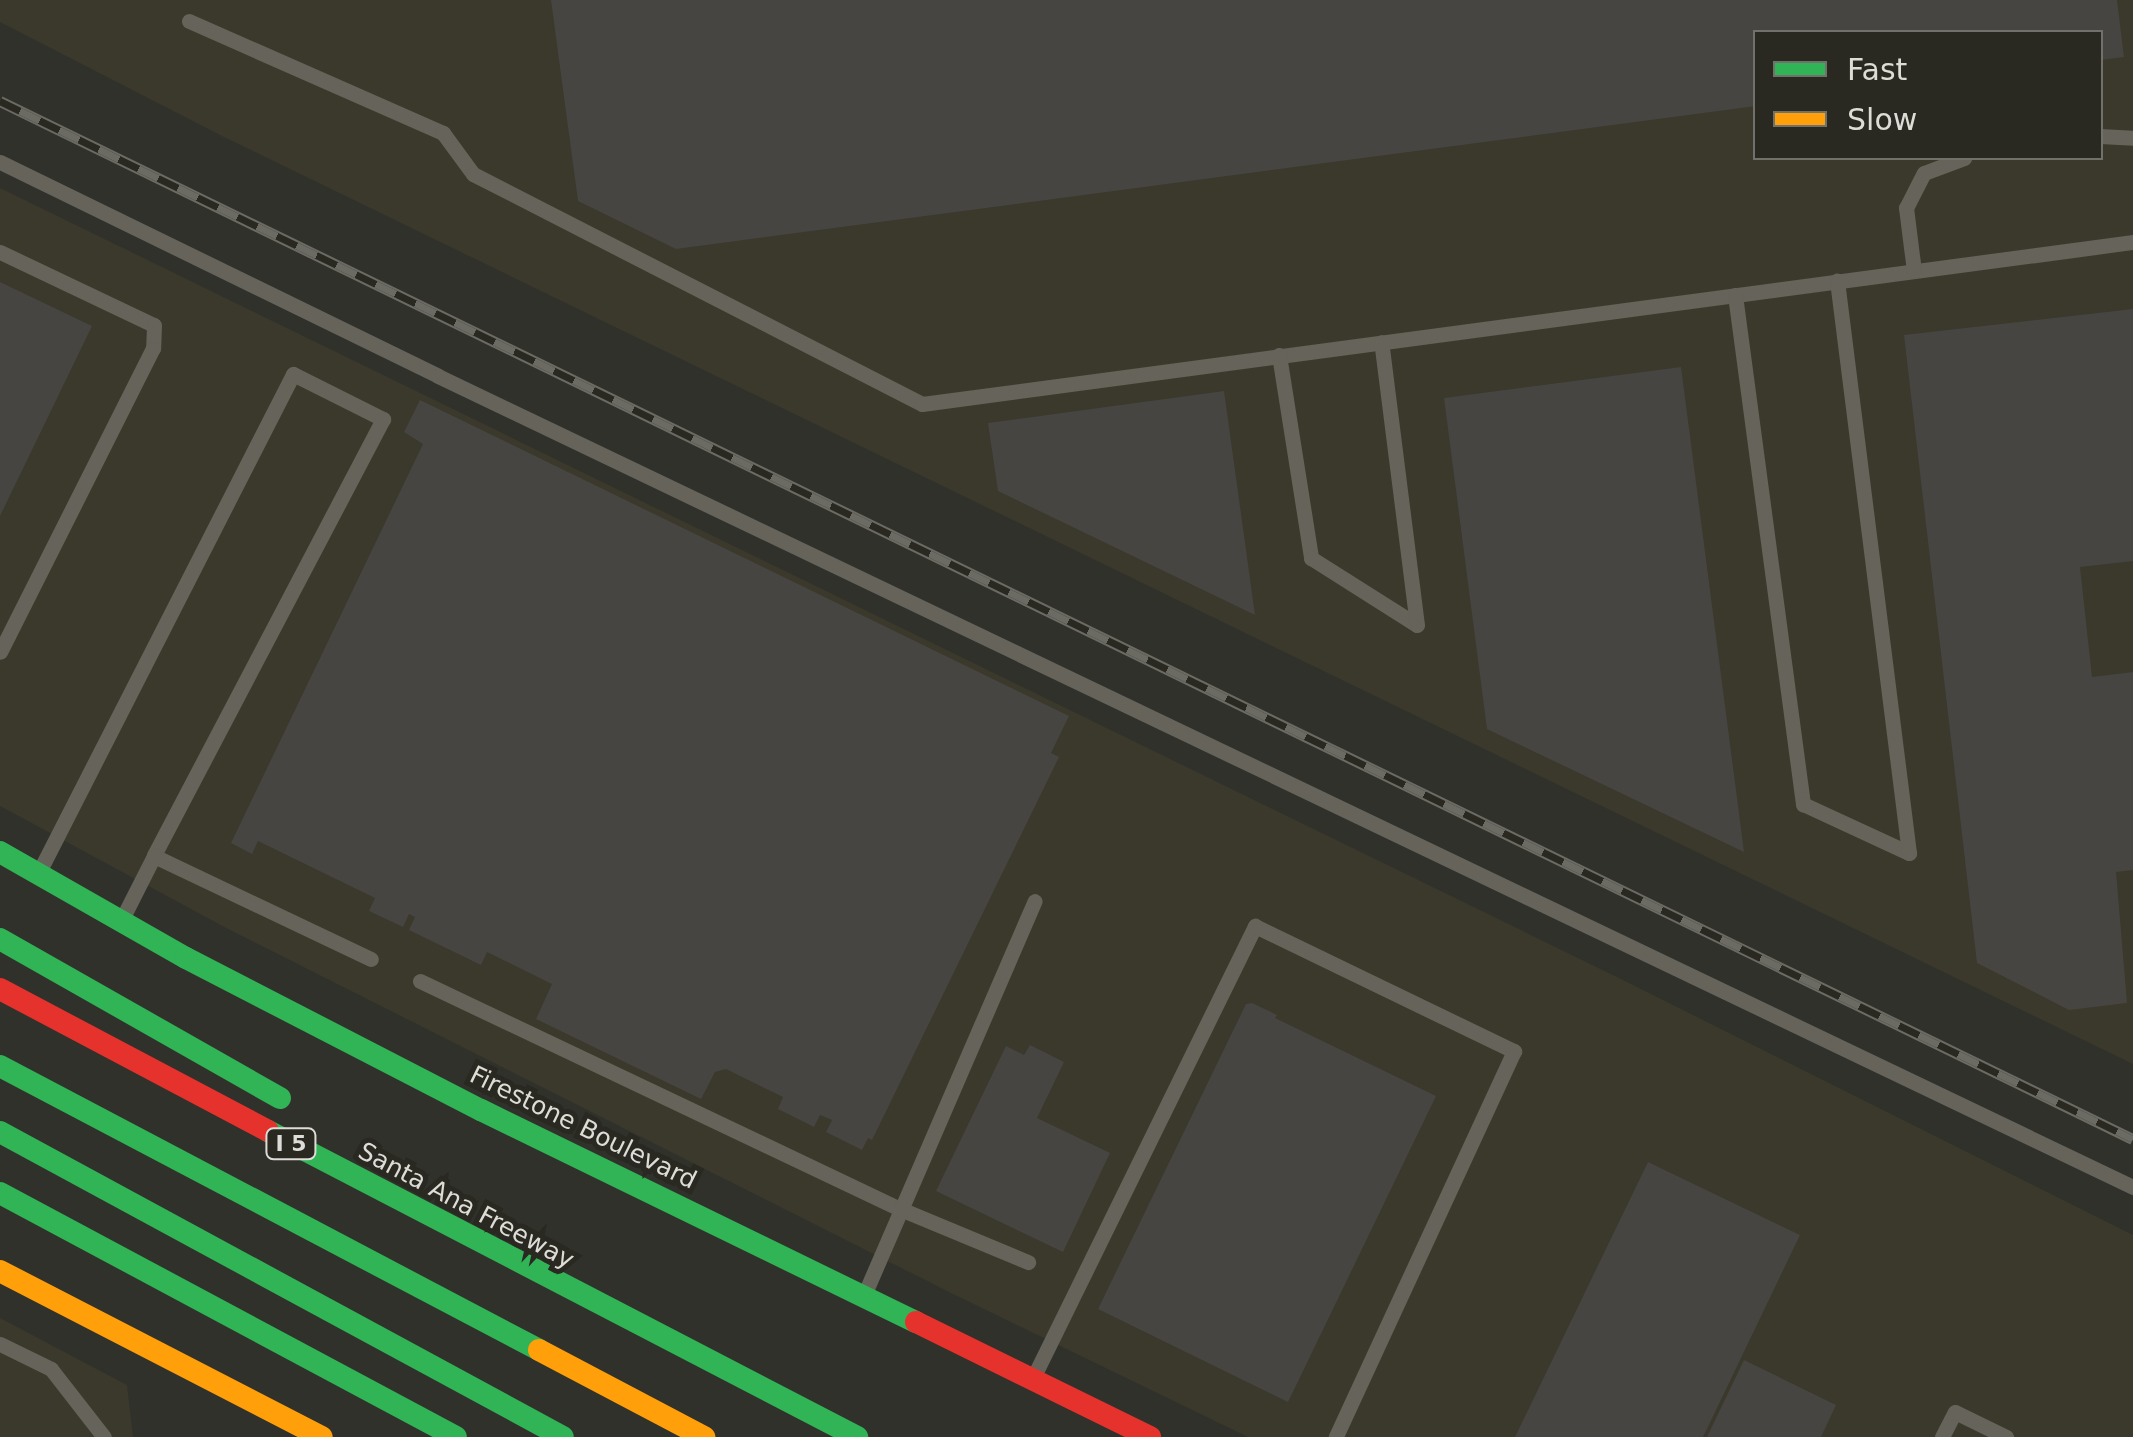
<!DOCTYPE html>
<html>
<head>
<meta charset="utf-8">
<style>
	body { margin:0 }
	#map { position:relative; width:2133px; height:1437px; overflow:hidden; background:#31312c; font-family:"DejaVu Sans",sans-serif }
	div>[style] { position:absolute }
	.built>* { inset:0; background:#3b382c }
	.building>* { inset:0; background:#464541 }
	.lane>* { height:15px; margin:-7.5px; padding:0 7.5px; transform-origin:7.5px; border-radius:7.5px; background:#65635a }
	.fast>* { height:22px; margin:-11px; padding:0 11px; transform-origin:11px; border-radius:11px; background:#30b455 }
	.slow>* { height:22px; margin:-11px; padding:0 11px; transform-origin:11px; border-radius:11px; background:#ff9f0a }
	.jam>* { height:22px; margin:-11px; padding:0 11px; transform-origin:11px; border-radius:11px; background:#e5322d }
	.rail>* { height:11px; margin-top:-5.5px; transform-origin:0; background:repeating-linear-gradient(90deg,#292821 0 22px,#6b6a63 0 44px); box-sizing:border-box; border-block:2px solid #6b6a63 }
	span { translate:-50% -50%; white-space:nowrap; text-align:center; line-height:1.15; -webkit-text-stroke:10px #292821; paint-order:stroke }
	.shield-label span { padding:2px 8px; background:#292821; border:2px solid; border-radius:8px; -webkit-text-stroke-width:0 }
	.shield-label { font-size:22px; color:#dddcd7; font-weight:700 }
	.street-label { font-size:25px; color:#dddcd7 }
	.legend { position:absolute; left:1753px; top:30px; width:350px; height:130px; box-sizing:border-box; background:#292821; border:2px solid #71706a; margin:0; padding:12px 18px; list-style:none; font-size:30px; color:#dddcd7 }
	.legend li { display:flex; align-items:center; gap:20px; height:50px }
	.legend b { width:50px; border:2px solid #71706a }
</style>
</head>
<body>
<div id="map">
	<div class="built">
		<i style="clip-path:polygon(evenodd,0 0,2133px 0,2133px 1064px,222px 136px,0 22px,0 0,1756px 32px,2100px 32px,2100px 158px,1756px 158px,1756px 32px)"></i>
		<i style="clip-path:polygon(0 188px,1619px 978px,2133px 1235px,2133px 1437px,1248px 1437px,951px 1293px,228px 929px,0 806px)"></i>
		<i style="clip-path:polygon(0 1318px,127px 1385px,133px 1437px,0 1437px)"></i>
	</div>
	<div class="building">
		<i style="clip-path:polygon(551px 0,2117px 0,2124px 57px,2100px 60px,2100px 32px,1756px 32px,1756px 106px,676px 249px,578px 201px)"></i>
		<i style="clip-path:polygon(0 282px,92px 326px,0 516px)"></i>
		<i style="clip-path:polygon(2133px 309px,2133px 561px,2080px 567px,2092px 677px,2133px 672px,2133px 870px,2116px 872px,2127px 1003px,2069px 1010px,1977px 963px,1904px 335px)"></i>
		<i style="clip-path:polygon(1681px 367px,1744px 852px,1487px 729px,1444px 398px)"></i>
		<i style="clip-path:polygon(1224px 391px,1255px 615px,998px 491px,988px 423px)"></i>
		<i style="clip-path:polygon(420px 400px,1069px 716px,1051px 753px,1059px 757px,872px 1140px,868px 1138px,862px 1150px,826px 1132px,832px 1120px,820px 1115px,814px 1127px,778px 1109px,783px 1097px,726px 1069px,715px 1072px,701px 1099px,536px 1019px,552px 984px,487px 952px,481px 965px,409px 930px,415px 917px,409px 914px,403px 927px,369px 911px,375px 898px,258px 841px,252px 854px,231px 843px,423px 444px,404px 432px)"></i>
		<i style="clip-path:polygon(1252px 1003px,1277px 1015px,1275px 1018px,1436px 1096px,1288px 1402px,1098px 1309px,1246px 1004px)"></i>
		<i style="clip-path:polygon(1030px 1045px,1064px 1062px,1037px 1118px,1110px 1153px,1063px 1252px,936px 1191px,1006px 1046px,1024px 1055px)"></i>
		<i style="clip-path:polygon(1648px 1162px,1800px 1235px,1703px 1437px,1515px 1437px)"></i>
		<i style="clip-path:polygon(1744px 1360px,1836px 1405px,1821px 1437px,1707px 1437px)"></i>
	</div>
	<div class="lane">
		<i style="left:189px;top:21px;width:278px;rotate:23.8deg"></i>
		<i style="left:443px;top:133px;width:51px;rotate:53.8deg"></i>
		<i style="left:473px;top:174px;width:504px;rotate:27.12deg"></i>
		<i style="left:922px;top:404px;width:1222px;rotate:-7.62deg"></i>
		<i style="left:2100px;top:136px;width:33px;rotate:3deg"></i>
		<i style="left:0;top:162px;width:487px;rotate:26deg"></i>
		<i style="left:438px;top:376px;width:1879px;rotate:25.57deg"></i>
		<i style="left:0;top:252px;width:170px;rotate:25.4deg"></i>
		<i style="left:154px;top:325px;width:23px;rotate:92deg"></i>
		<i style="left:153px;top:348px;width:340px;rotate:116.7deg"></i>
		<i style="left:1914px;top:271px;width:64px;rotate:-97.2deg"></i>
		<i style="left:1906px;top:208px;width:39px;rotate:-63deg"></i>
		<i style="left:1924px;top:173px;width:43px;rotate:-20.6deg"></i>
		<i style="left:1735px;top:295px;width:514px;rotate:82.39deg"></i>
		<i style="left:1803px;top:804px;width:117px;rotate:24.8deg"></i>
		<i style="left:1909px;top:853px;width:577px;rotate:-97.17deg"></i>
		<i style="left:1279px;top:355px;width:206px;rotate:81deg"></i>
		<i style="left:1311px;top:558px;width:125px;rotate:32.3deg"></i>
		<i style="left:1417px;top:625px;width:285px;rotate:-97.2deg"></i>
		<i style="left:40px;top:870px;width:557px;rotate:-62.97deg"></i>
		<i style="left:293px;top:374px;width:101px;rotate:26.6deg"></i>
		<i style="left:383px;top:419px;width:493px;rotate:117.7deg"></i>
		<i style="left:154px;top:856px;width:240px;rotate:25.4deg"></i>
		<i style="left:122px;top:919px;width:71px;rotate:-63.1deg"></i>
		<i style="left:420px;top:981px;width:529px;rotate:25.4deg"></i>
		<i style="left:898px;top:1208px;width:141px;rotate:22.6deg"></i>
		<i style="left:865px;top:1293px;width:427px;rotate:-66.6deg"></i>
		<i style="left:0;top:1344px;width:57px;rotate:26.1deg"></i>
		<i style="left:51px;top:1369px;width:86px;rotate:52.1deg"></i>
		<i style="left:1033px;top:1378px;width:504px;rotate:-63.84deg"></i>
		<i style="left:1255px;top:926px;width:288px;rotate:25.8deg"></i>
		<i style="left:1514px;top:1051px;width:425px;rotate:114.8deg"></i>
		<i style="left:1942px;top:1437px;width:28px;rotate:-63deg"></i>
		<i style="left:1955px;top:1412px;width:57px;rotate:26.1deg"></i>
	</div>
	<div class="fast">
		<i style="left:0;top:852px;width:214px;rotate:29.7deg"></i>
		<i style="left:186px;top:958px;width:332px;rotate:27.3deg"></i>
		<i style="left:481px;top:1110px;width:484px;rotate:26deg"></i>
		<i style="left:0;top:939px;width:322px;rotate:29.6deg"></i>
		<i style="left:0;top:1066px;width:609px;rotate:27.78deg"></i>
		<i style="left:268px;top:1131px;width:664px;rotate:27.45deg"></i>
		<i style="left:0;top:1132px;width:640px;rotate:28.45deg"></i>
		<i style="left:0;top:1193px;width:517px;rotate:28.15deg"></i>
	</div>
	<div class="slow">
		<i style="left:0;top:1271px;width:362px;rotate:27.3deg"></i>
		<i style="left:539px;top:1350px;width:187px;rotate:27.8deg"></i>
	</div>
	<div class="jam">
		<i style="left:0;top:989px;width:303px;rotate:27.9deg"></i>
		<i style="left:916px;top:1322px;width:261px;rotate:26.2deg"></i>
	</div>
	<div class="rail">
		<i style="left:0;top:101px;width:2372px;rotate:25.95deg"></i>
	</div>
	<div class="shield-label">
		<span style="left:291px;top:1144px">I 5</span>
	</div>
	<div class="street-label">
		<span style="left:583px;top:1128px;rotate:26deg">Firestone Boulevard</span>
		<span style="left:466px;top:1206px;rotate:28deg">Santa Ana Freeway</span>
	</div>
	<ul class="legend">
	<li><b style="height:12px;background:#30b455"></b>Fast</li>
	<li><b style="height:12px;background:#ff9f0a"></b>Slow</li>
	</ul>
</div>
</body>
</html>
